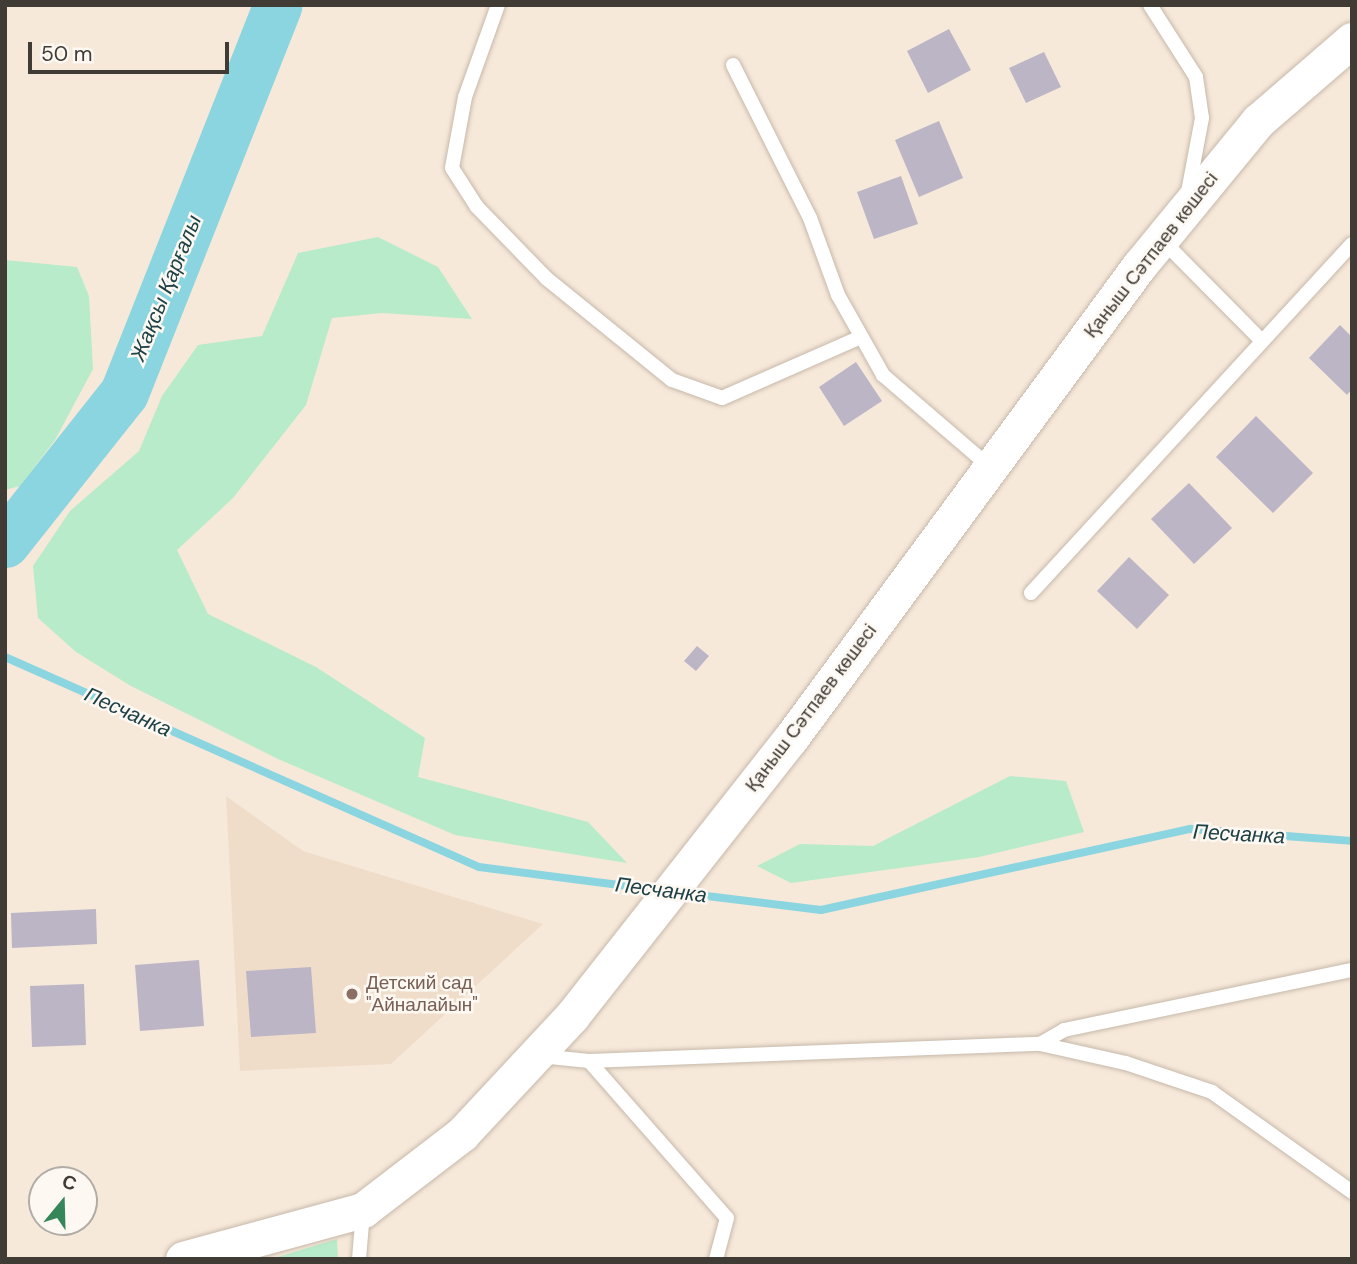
<!DOCTYPE html>
<html>
<head>
<meta charset="utf-8">
<style>
	body { margin:0 }
	#map { position:relative; width:1357px; height:1264px; overflow:hidden; background:#f7e9da; font-family:"DM Sans",sans-serif }
	div>[style] { position:absolute }
	.built>* { inset:0; background:#f0ddc9 }
	.green>* { inset:0; background:#b7ebc9 }
	.stream>* { height:8px; margin:-4px; padding:0 4px; transform-origin:4px; border-radius:4px; background:#8bd5e0 }
	.river>* { height:49px; margin:-24.5px; padding:0 24.5px; transform-origin:24.5px; border-radius:24.5px; background:#8bd5e0 }
	.building>* { inset:0; background:#bbb5c6 }
	.roads { filter:drop-shadow(0 0 2px #c6b9ab) drop-shadow(0 0 2px #c6b9ab) }
	.service>* { height:14px; margin:-7px; padding:0 7px; transform-origin:7px; border-radius:7px; background:#fff }
	.tertiary>* { height:35px; margin:-17.5px; padding:0 17.5px; transform-origin:17.5px; border-radius:17.5px; background:#fff }
	.dots>* { width:19px; height:19px; translate:-50% -50%; box-sizing:border-box; border:4px solid #fdf8f2; border-radius:50% }
	span { translate:-50% -50%; white-space:nowrap; text-align:center; line-height:1.15; -webkit-text-stroke:5px #fdf8f2; paint-order:stroke }
	.street-label { font-size:19px; color:#413b36 }
	.education-label { font-size:19px; color:#785e54 }
	.left { translate:0 -50%; text-align:left }
	.water-label { font-size:21px; color:#1d4146; font-style:italic }
	.frame { position:absolute; inset:0; border:7px solid #413b36; pointer-events:none }
	.north { position:absolute; left:28px; top:1166px; width:70px; height:70px; box-sizing:border-box; background:#fdf8f2; border:2px solid #b2aca7; border-radius:50%; rotate:19deg; font-size:19px; font-weight:700; line-height:28px; text-align:center; color:#413b36 }
	.north::after { content:''; display:block; margin:auto; width:24px; height:32px; background:#358759; clip-path:polygon(50% 0,100% 100%,50% 72%,0 100%) }
	.scale { position:absolute; left:28px; top:42px; width:201px; height:32px; box-sizing:border-box; border:4px solid #413b36; border-top:0; padding-left:9px; font-size:21px; line-height:24px; white-space:nowrap; color:#413b36; -webkit-text-stroke:5px #fdf8f2; paint-order:stroke }
</style>
</head>
<body>
<div id="map">
	<div class="built">
		<i style="clip-path:polygon(226px 796px,303px 851px,543px 924px,391px 1064px,240px 1071px)"></i>
	</div>
	<div class="green">
		<i style="clip-path:polygon(378px 237px,438px 267px,472px 319px,382px 313px,332px 318px,306px 405px,233px 498px,177px 550px,208px 614px,316px 667px,425px 738px,418px 777px,588px 822px,627px 863px,455px 835px,278px 759px,131px 686px,76px 652px,38px 618px,33px 566px,70px 511px,139px 451px,162px 396px,198px 345px,262px 336px,298px 253px)"></i>
		<i style="clip-path:polygon(5px 260px,77px 267px,89px 296px,93px 369px,55px 440px,20px 486px,5px 490px)"></i>
		<i style="clip-path:polygon(1010px 776px,1066px 781px,1084px 832px,979px 857px,791px 883px,757px 866px,800px 844px,873px 846px)"></i>
		<i style="clip-path:polygon(337px 1239px,338px 1259px,271px 1259px)"></i>
	</div>
	<div class="stream">
		<i style="left:5px;top:657px;width:518px;rotate:23.9deg"></i>
		<i style="left:479px;top:867px;width:181px;rotate:7.3deg"></i>
		<i style="left:682px;top:893px;width:140px;rotate:7deg"></i>
		<i style="left:821px;top:910px;width:378px;rotate:-12.4deg"></i>
		<i style="left:1190px;top:829px;width:162px;rotate:4.2deg"></i>
	</div>
	<div class="river">
		<i style="left:5px;top:543px;width:191px;rotate:-51.6deg"></i>
		<i style="left:124px;top:393px;width:417px;rotate:-68.4deg"></i>
	</div>
	<div class="building">
		<i style="clip-path:polygon(949px 29px,971px 70px,928px 93px,907px 51px)"></i>
		<i style="clip-path:polygon(1044px 52px,1061px 87px,1026px 103px,1009px 68px)"></i>
		<i style="clip-path:polygon(939px 121px,963px 178px,919px 197px,895px 140px)"></i>
		<i style="clip-path:polygon(901px 176px,918px 224px,874px 239px,857px 192px)"></i>
		<i style="clip-path:polygon(1340px 325px,1352px 337px,1352px 389px,1347px 395px,1309px 358px)"></i>
		<i style="clip-path:polygon(856px 362px,882px 401px,844px 426px,819px 387px)"></i>
		<i style="clip-path:polygon(1256px 416px,1313px 473px,1273px 513px,1216px 457px)"></i>
		<i style="clip-path:polygon(1189px 483px,1232px 528px,1194px 564px,1151px 519px)"></i>
		<i style="clip-path:polygon(1129px 557px,1169px 595px,1137px 629px,1097px 591px)"></i>
		<i style="clip-path:polygon(697px 646px,709px 656px,696px 671px,684px 661px)"></i>
		<i style="clip-path:polygon(96px 909px,97px 944px,12px 948px,11px 913px)"></i>
		<i style="clip-path:polygon(199px 960px,204px 1026px,140px 1031px,135px 965px)"></i>
		<i style="clip-path:polygon(311px 967px,316px 1033px,251px 1037px,246px 971px)"></i>
		<i style="clip-path:polygon(84px 984px,86px 1045px,32px 1047px,30px 986px)"></i>
	</div>
	<div class="roads">
		<div class="service">
			<i style="left:498px;top:5px;width:98px;rotate:109.7deg"></i>
			<i style="left:465px;top:97px;width:72px;rotate:100.4deg"></i>
			<i style="left:452px;top:168px;width:46px;rotate:57.3deg"></i>
			<i style="left:477px;top:207px;width:99px;rotate:45.8deg"></i>
			<i style="left:546px;top:278px;width:162px;rotate:39deg"></i>
			<i style="left:672px;top:380px;width:53px;rotate:19.8deg"></i>
			<i style="left:722px;top:398px;width:152px;rotate:-23.7deg"></i>
			<i style="left:1150px;top:5px;width:85px;rotate:57.4deg"></i>
			<i style="left:1196px;top:77px;width:41px;rotate:81.7deg"></i>
			<i style="left:1202px;top:118px;width:75px;rotate:100.7deg"></i>
			<i style="left:733px;top:65px;width:171px;rotate:63.3deg"></i>
			<i style="left:810px;top:218px;width:82px;rotate:70deg"></i>
			<i style="left:838px;top:295px;width:92px;rotate:60.6deg"></i>
			<i style="left:883px;top:375px;width:141px;rotate:40.7deg"></i>
			<i style="left:1162px;top:240px;width:142px;rotate:45.3deg"></i>
			<i style="left:1031px;top:593px;width:474px;rotate:-47.4deg"></i>
			<i style="left:1040px;top:1044px;width:28px;rotate:-30deg"></i>
			<i style="left:1064px;top:1030px;width:294px;rotate:-11.8deg"></i>
			<i style="left:540px;top:1056px;width:49px;rotate:5.8deg"></i>
			<i style="left:589px;top:1061px;width:451px;rotate:-2.2deg"></i>
			<i style="left:1040px;top:1044px;width:88px;rotate:12.5deg"></i>
			<i style="left:1126px;top:1063px;width:91px;rotate:18.6deg"></i>
			<i style="left:1212px;top:1092px;width:172px;rotate:35.5deg"></i>
			<i style="left:589px;top:1061px;width:209px;rotate:48.7deg"></i>
			<i style="left:727px;top:1218px;width:42px;rotate:105deg"></i>
			<i style="left:359px;top:1259px;width:48px;rotate:-85.2deg"></i>
		</div>
		<div class="tertiary">
			<i style="left:183px;top:1259px;width:187px;rotate:-15.2deg"></i>
			<i style="left:363px;top:1210px;width:125px;rotate:-37.5deg"></i>
			<i style="left:462px;top:1134px;width:161px;rotate:-47deg"></i>
			<i style="left:572px;top:1016px;width:354px;rotate:-51.8deg"></i>
			<i style="left:791px;top:738px;width:586px;rotate:-53.6deg"></i>
			<i style="left:1139px;top:266px;width:188px;rotate:-50.6deg"></i>
			<i style="left:1258px;top:121px;width:124px;rotate:-40.8deg"></i>
		</div>
	</div>
	<div class="dots">
		<i style="left:352px;top:994px;background:#8d6e63"></i>
	</div>
	<div class="street-label">
		<span style="left:1151px;top:255px;rotate:-52deg">Қаныш Сәтпаев көшесі</span>
		<span style="left:811px;top:708px;rotate:-53deg">Қаныш Сәтпаев көшесі</span>
	</div>
	<div class="education-label">
		<span class="left" style="left:366px;top:994px">Детский сад<br>"Айналайын"</span>
	</div>
	<div class="water-label">
		<span style="left:166px;top:288px;rotate:-68deg">Жақсы Қарғалы</span>
		<span style="left:128px;top:712px;rotate:24deg">Песчанка</span>
		<span style="left:1239px;top:834px;rotate:3deg">Песчанка</span>
		<span style="left:661px;top:890px;rotate:7deg">Песчанка</span>
	</div>
	<div class="frame"></div>
	<div class="north">С</div>
	<div class="scale">50 m</div>
</div>
</body>
</html>
